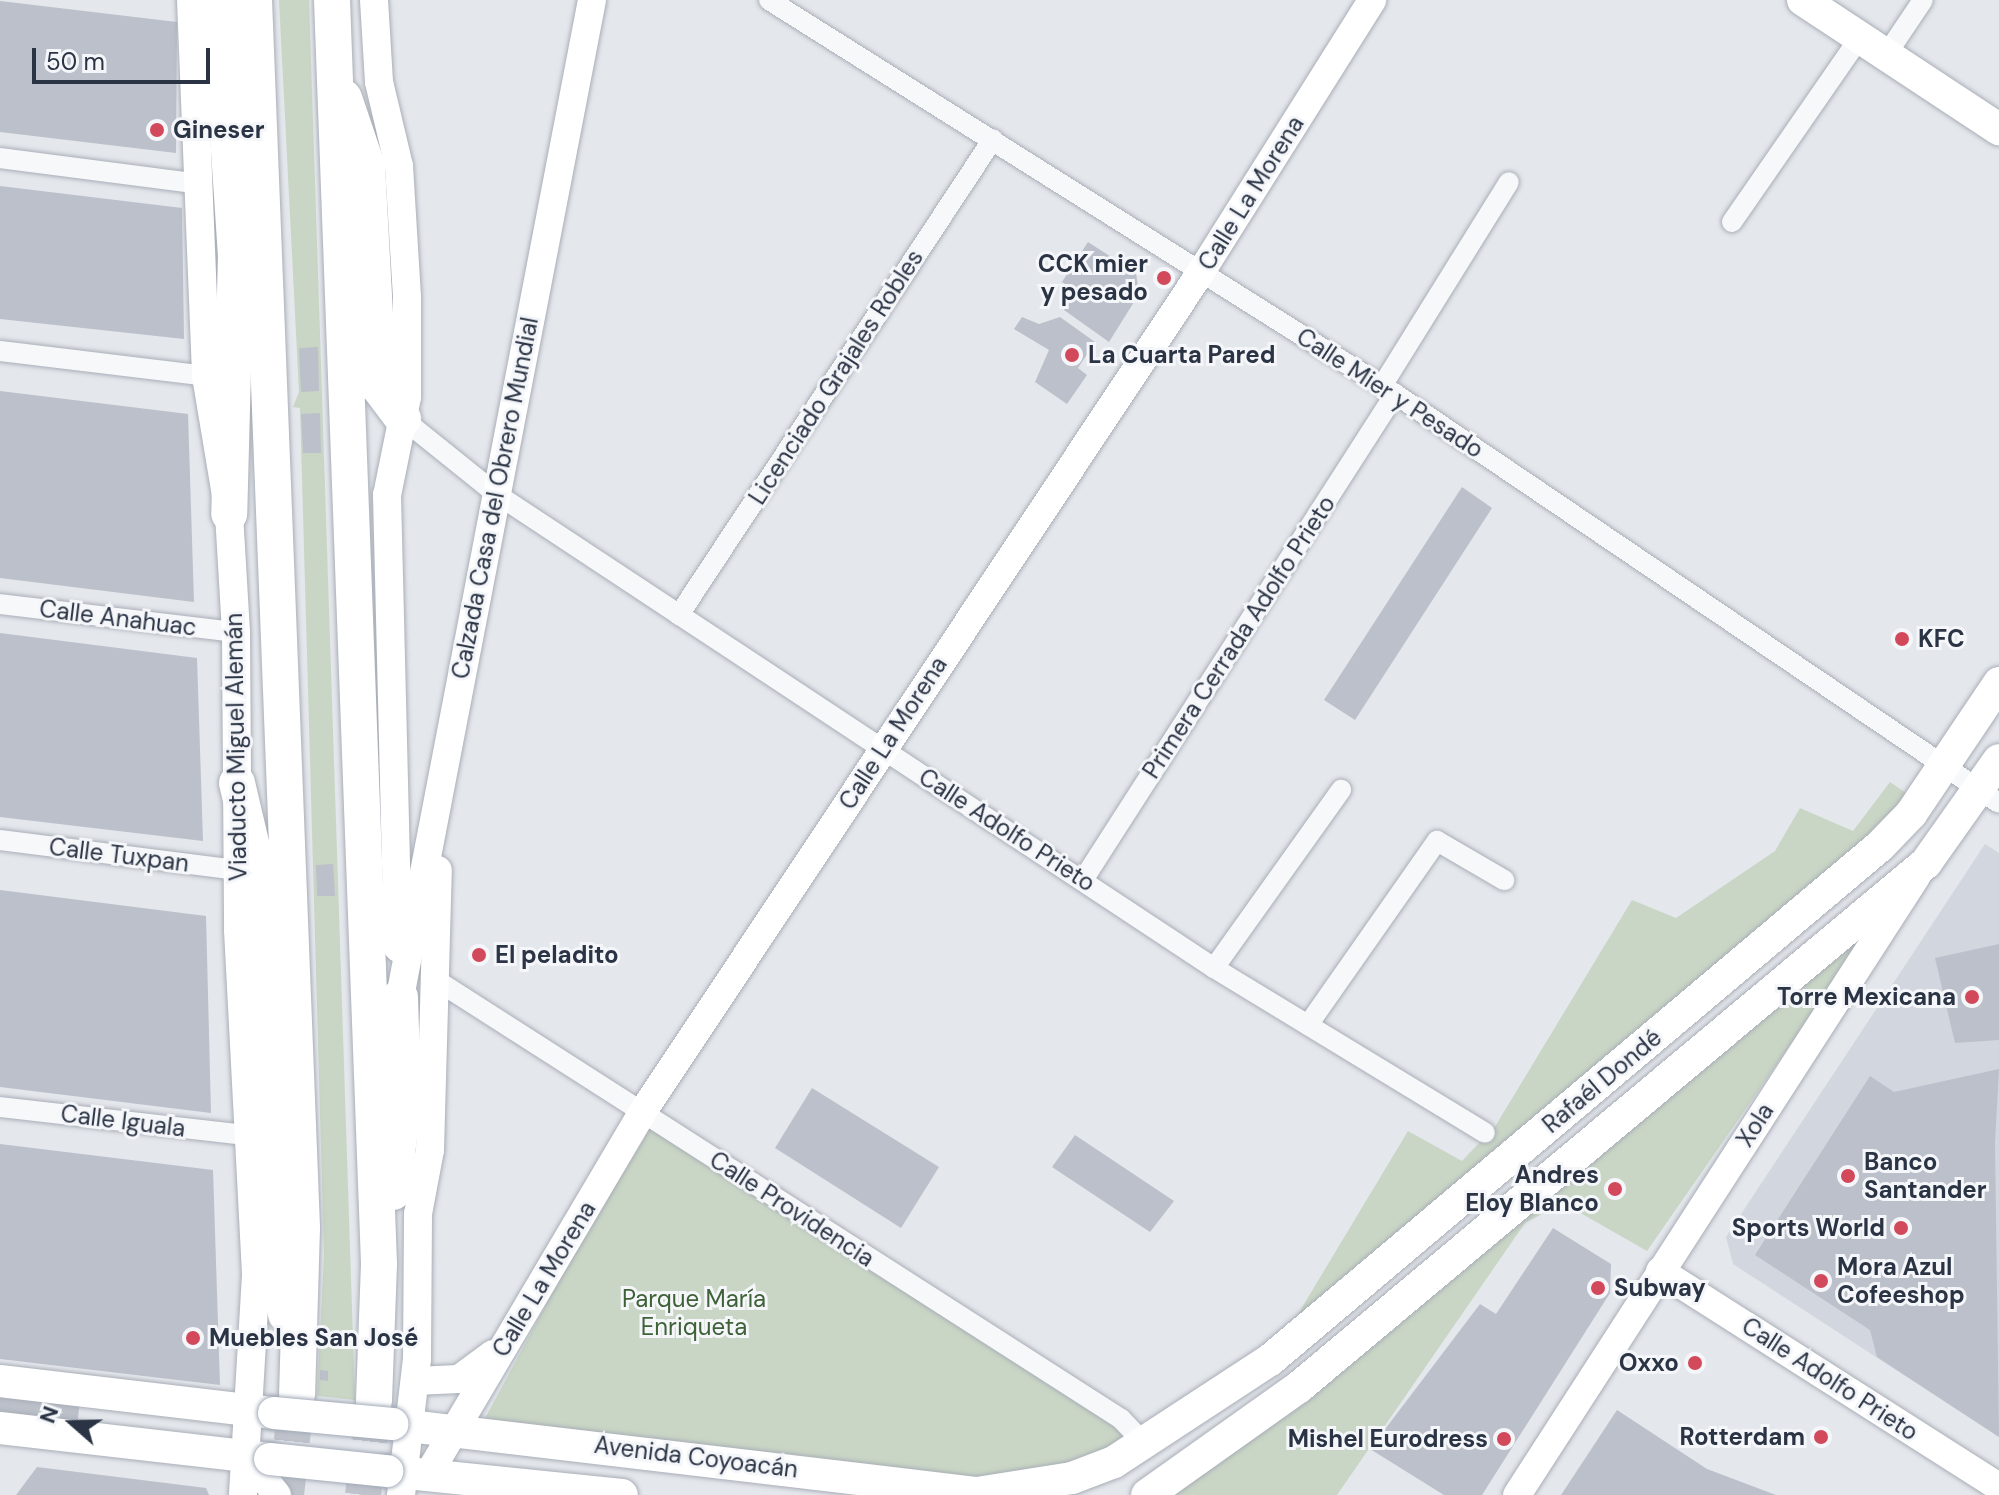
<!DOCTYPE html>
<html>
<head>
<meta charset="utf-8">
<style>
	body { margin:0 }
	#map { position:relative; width:1999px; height:1495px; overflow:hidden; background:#e4e7ec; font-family:"DM Sans",sans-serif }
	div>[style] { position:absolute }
	.built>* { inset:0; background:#d2d6de }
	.green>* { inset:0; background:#c9d6c5 }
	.building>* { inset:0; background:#bbc0ca }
	.highway-tunnel>* { height:36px; margin-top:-18px; transform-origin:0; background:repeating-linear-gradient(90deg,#bfc3cb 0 36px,transparent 0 54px) }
	.roads { filter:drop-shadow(0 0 2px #a9aeb7) drop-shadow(0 0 2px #a9aeb7) }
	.street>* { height:20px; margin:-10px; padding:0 10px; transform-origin:10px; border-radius:10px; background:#f7f8fa }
	.secondary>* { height:28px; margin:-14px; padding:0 14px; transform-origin:14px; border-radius:14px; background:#fff }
	.primary>* { height:32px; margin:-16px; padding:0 16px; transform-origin:16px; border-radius:16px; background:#fff }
	.highway>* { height:36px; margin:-18px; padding:0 18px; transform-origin:18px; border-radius:18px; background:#fff }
	.bridges { filter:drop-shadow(0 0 2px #a3abb8) drop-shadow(0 0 2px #a3abb8) }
	.primary-bridge>* { height:32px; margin:-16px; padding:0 16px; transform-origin:16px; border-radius:16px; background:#fff }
	.dots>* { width:22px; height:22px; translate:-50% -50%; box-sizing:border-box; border:4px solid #f4f6f9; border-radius:50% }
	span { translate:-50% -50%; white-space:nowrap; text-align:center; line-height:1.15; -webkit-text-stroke:6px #f4f6f9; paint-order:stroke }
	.poi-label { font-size:24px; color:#2b3445; font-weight:700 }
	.left { translate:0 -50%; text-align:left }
	.right { translate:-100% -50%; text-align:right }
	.street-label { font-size:24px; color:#2b3445 }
	.park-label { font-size:24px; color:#3f6138 }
	.north { position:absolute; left:32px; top:1383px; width:80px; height:80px; -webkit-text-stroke:6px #f4f6f9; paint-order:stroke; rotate:290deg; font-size:22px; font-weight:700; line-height:32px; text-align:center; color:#2b3445 }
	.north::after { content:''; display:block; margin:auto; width:28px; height:36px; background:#2b3445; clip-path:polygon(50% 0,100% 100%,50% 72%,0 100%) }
	.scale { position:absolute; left:32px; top:48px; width:178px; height:36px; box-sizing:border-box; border:4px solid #2b3445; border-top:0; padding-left:10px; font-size:24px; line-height:28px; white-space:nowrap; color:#2b3445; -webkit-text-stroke:6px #f4f6f9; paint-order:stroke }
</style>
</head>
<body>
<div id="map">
	<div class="built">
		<i style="clip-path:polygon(1985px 844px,1999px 853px,1999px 1437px,1733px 1264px,1726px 1237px)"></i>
	</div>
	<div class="green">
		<i style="clip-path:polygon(279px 0,309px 0,355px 1400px,317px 1396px,324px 1254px,300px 408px,293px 407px,299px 392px)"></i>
		<i style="clip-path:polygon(1890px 782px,1912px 797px,1879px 834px,1277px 1349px,1408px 1131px,1462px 1161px,1496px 1125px,1632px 900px,1676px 918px,1775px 851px,1800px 808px,1853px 831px)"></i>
		<i style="clip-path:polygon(1881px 914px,1647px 1251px,1563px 1203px,1525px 1223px,1337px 1495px,1170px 1495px)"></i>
		<i style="clip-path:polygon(645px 1121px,1115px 1422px,1131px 1439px,1084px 1461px,951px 1482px,483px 1422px)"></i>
	</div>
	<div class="building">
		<i style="clip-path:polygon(0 1px,177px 22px,176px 153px,0 132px)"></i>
		<i style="clip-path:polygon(0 186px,182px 208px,184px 339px,0 319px)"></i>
		<i style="clip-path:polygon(1088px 242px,1136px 273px,1139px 294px,1109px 342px,1064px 310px,1076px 292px,1062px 282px)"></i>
		<i style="clip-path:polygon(1022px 317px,1039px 324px,1060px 317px,1095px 342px,1078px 368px,1087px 375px,1067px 404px,1035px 382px,1049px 350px,1014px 329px)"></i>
		<i style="clip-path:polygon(318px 347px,319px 391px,301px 392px,299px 348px)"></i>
		<i style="clip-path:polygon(0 391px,188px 414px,194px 602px,0 578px)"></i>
		<i style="clip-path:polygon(320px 413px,321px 453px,303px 453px,301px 414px)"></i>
		<i style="clip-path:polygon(1462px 487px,1492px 508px,1355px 720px,1324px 700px)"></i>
		<i style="clip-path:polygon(0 633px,197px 658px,203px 841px,0 817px)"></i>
		<i style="clip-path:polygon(333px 864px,335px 896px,317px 896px,316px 865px)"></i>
		<i style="clip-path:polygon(0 890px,206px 916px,211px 1113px,0 1087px)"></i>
		<i style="clip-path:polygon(1999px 944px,1999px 1040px,1955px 1043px,1935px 958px)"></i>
		<i style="clip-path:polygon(1999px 1069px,1995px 1143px,1999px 1437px,1877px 1357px,1870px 1330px,1755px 1255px,1870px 1076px,1894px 1092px)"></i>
		<i style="clip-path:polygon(812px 1088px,939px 1167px,901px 1228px,775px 1148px)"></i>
		<i style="clip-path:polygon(1075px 1135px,1174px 1201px,1150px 1232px,1052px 1167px)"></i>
		<i style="clip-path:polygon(0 1144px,213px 1170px,220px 1385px,0 1359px)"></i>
		<i style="clip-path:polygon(1553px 1228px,1611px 1264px,1610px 1293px,1482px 1495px,1444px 1495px,1370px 1449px,1480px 1304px,1496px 1314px)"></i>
		<i style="clip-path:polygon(320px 1370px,328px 1371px,328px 1381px,320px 1380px)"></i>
		<i style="clip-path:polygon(0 1391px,80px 1401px,77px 1425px,0 1415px)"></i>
		<i style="clip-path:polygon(1617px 1410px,1707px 1469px,1776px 1495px,1561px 1495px)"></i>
		<i style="clip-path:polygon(37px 1467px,206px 1488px,209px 1495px,16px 1495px)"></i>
	</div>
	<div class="highway-tunnel">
		<i style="left:286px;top:1495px;width:102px;rotate:-83.8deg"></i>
		<i style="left:363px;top:1495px;width:95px;rotate:-83.3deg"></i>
	</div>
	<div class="roads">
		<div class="street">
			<i style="left:769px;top:0;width:740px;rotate:32.19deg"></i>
			<i style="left:1395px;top:394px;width:729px;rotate:34.1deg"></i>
			<i style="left:1886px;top:55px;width:66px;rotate:-56.1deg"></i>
			<i style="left:0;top:158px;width:201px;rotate:7.4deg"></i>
			<i style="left:1732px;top:222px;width:225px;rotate:-55.3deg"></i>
			<i style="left:0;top:351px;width:208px;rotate:6.9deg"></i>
			<i style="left:1382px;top:386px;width:240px;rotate:-58.1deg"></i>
			<i style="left:403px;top:419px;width:118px;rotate:38.8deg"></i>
			<i style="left:495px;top:493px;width:862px;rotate:33.45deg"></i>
			<i style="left:1214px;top:968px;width:317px;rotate:31.3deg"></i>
			<i style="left:0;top:604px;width:238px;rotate:6.8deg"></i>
			<i style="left:679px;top:615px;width:570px;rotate:-56.59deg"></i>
			<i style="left:0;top:840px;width:240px;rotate:7.2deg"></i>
			<i style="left:1083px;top:880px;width:578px;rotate:-57.3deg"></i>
			<i style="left:1214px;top:968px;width:219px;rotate:-54.5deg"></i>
			<i style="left:436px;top:980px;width:814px;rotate:32.65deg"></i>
			<i style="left:1121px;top:1419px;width:33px;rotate:46deg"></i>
			<i style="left:1308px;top:1025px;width:225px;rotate:-55deg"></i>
			<i style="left:1437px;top:841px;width:78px;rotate:30.2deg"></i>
			<i style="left:0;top:1107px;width:248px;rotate:6.5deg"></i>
		</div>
		<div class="secondary">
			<i style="left:191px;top:0;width:376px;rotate:87.7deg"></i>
			<i style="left:206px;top:376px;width:140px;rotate:80.5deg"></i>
			<i style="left:229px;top:514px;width:118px;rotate:86.6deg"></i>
			<i style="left:236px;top:632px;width:298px;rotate:89.6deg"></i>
			<i style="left:238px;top:930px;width:345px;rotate:87deg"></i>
			<i style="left:256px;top:1275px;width:220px;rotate:93.4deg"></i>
			<i style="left:374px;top:0;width:82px;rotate:86.5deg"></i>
			<i style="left:379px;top:82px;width:86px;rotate:76.6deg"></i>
			<i style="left:399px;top:166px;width:132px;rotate:86.5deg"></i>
			<i style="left:407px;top:298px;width:99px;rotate:90deg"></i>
			<i style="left:407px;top:397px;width:100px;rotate:101.5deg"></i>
			<i style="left:387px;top:495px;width:453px;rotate:88.6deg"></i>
			<i style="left:400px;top:997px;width:1015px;rotate:-79.1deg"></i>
			<i style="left:1660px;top:1271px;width:402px;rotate:32.5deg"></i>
			<i style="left:415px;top:1381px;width:44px;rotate:-2.6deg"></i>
			<i style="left:459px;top:1379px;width:42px;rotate:-36.3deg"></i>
			<i style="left:247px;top:1457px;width:48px;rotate:51.7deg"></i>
			<i style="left:428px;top:1475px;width:421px;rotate:-59.4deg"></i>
			<i style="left:642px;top:1113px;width:1010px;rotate:-56.39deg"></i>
			<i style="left:1201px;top:272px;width:321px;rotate:-57.8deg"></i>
			<i style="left:401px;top:1495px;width:137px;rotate:-83.3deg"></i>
			<i style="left:417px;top:1359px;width:145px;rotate:-89.6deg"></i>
			<i style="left:418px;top:1214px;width:65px;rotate:-79.4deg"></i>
			<i style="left:430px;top:1150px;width:280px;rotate:-88.4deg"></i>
			<i style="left:1517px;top:1495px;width:736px;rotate:-57.15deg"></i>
		</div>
		<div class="primary">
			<i style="left:1803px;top:0;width:235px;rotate:33.4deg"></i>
			<i style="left:0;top:1381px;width:276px;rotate:6.7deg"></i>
			<i style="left:392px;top:1424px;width:589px;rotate:6.73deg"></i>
			<i style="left:977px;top:1493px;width:96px;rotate:-9deg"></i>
			<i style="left:1072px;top:1478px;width:45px;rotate:-20.9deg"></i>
			<i style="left:1114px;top:1462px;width:186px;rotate:-33.2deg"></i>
			<i style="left:1270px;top:1360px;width:798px;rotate:-40.12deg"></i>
			<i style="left:1880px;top:846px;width:45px;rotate:-45.9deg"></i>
			<i style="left:1911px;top:814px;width:158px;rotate:-56.1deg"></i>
			<i style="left:0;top:1428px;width:272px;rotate:6.5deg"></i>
			<i style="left:387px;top:1471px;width:236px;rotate:5.8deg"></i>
			<i style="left:1147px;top:1495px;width:186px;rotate:-35.4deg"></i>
			<i style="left:1299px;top:1387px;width:817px;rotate:-39.89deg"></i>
			<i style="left:1926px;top:863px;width:126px;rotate:-54.7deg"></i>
		</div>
		<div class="highway">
			<i style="left:219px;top:0;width:256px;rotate:86.2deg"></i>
			<i style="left:236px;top:255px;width:259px;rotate:91.5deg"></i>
			<i style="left:254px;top:0;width:1229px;rotate:87.76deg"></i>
			<i style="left:302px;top:1228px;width:166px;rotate:91.7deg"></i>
			<i style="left:332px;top:0;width:1265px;rotate:87.87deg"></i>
			<i style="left:379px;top:1264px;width:137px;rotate:92.1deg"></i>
			<i style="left:344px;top:98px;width:72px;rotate:71.3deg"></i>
			<i style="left:367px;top:166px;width:221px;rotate:86.9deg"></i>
			<i style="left:379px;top:387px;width:40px;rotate:53deg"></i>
			<i style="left:237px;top:783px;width:83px;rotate:76.8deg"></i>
			<i style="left:256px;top:864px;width:336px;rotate:88.1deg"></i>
			<i style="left:267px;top:1200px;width:116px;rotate:80.5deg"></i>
			<i style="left:393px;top:1192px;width:95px;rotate:-83.9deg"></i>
			<i style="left:403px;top:1098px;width:101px;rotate:-91.7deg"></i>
		</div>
	</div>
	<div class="bridges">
		<div class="primary-bridge">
			<i style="left:274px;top:1413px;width:119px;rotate:5.3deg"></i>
			<i style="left:270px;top:1459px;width:118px;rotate:5.9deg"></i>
		</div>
	</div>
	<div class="dots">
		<i style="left:157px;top:130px;background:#d1495b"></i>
		<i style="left:1164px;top:278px;background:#d1495b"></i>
		<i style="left:1072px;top:355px;background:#d1495b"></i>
		<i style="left:1902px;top:639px;background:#d1495b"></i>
		<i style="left:479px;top:955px;background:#d1495b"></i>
		<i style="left:1972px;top:997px;background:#d1495b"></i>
		<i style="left:1848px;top:1176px;background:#d1495b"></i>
		<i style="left:1615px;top:1189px;background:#d1495b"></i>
		<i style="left:1901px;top:1228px;background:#d1495b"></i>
		<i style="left:1821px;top:1281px;background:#d1495b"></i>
		<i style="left:1598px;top:1288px;background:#d1495b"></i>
		<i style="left:193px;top:1338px;background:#d1495b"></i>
		<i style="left:1695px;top:1363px;background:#d1495b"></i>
		<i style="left:1821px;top:1437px;background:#d1495b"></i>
		<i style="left:1504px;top:1439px;background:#d1495b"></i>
	</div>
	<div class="poi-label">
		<span class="left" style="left:173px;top:130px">Gineser</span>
		<span class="right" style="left:1148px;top:278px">CCK mier<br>y pesado</span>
		<span class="left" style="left:1088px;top:355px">La Cuarta Pared</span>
		<span class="left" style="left:1918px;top:639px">KFC</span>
		<span class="left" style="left:495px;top:955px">El peladito</span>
		<span class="right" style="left:1956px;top:997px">Torre Mexicana</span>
		<span class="left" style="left:1864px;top:1176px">Banco<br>Santander</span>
		<span class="right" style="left:1599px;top:1189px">Andres<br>Eloy Blanco</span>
		<span class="right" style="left:1885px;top:1228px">Sports World</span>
		<span class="left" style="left:1837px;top:1281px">Mora Azul<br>Cofeeshop</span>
		<span class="left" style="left:1614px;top:1288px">Subway</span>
		<span class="left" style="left:209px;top:1338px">Muebles San José</span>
		<span class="right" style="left:1679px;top:1363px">Oxxo</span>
		<span class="right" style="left:1805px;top:1437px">Rotterdam</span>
		<span class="right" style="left:1488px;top:1439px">Mishel Eurodress</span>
	</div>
	<div class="street-label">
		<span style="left:1251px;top:193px;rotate:-58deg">Calle La Morena</span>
		<span style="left:836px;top:377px;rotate:-57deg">Licenciado Grajales Robles</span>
		<span style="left:1390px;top:393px;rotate:33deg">Calle Mier y Pesado</span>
		<span style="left:495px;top:498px;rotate:-79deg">Calzada Casa del Obrero Mundial</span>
		<span style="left:118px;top:618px;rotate:7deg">Calle Anahuac</span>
		<span style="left:1239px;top:637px;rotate:-57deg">Primera Cerrada Adolfo Prieto</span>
		<span style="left:893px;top:733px;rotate:-57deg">Calle La Morena</span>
		<span style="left:236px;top:747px;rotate:-91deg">Viaducto Miguel Alemán</span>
		<span style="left:1007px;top:830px;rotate:33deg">Calle Adolfo Prieto</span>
		<span style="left:119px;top:855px;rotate:7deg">Calle Tuxpan</span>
		<span style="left:1602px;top:1081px;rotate:-40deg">Rafaél Dondé</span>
		<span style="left:123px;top:1121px;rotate:7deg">Calle Iguala</span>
		<span style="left:1755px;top:1125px;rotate:-57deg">Xola</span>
		<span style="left:792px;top:1209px;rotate:33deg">Calle Providencia</span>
		<span style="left:544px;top:1279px;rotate:-59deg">Calle La Morena</span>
		<span style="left:1830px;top:1379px;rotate:33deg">Calle Adolfo Prieto</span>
		<span style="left:696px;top:1457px;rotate:7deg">Avenida Coyoacán</span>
	</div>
	<div class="park-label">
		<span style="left:694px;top:1313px">Parque María<br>Enriqueta</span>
	</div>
	<div class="north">N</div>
	<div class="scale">50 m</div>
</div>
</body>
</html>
